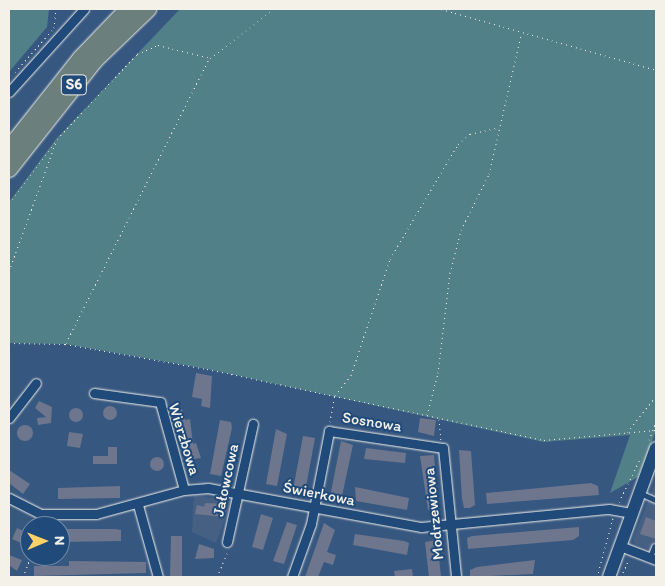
<!DOCTYPE html>
<html>
<head>
<meta charset="utf-8">
<style>
	body { margin:0 }
	#map { position:relative; width:665px; height:586px; overflow:hidden; background:#365780; font-family:Itim,sans-serif }
	div>[style] { position:absolute }
	.built>* { inset:0; background:#466084 }
	.green>* { inset:0; background:#528088 }
	.building>* { inset:0; background:#6d768d }
	.round { border-radius:50% }
	.path>* { height:1px; margin-top:-0.5px; transform-origin:0; background:repeating-linear-gradient(90deg,#f4f1e8 0 1px,transparent 0 5px) }
	.roads { filter:drop-shadow(0 0 1px #f4f1e8) drop-shadow(0 0 1px #f4f1e8) }
	.lane>* { height:4.5px; margin:-2.25px; padding:0 2.25px; transform-origin:2.25px; border-radius:2.25px; background:#1f4a7a }
	.street>* { height:9px; margin:-4.5px; padding:0 4.5px; transform-origin:4.5px; border-radius:4.5px; background:#1f4a7a }
	.secondary>* { height:12px; margin:-6px; padding:0 6px; transform-origin:6px; border-radius:6px; background:#1f4a7a }
	.highway>* { height:16px; margin:-8px; padding:0 8px; transform-origin:8px; border-radius:8px; background:#6b7f7c }
	span { translate:-50% -50%; white-space:nowrap; text-align:center; line-height:1.15; -webkit-text-stroke:4px #1f4a7a; paint-order:stroke }
	.shield-label span { padding:1px 4px; background:#1f4a7a; border:1px solid; border-radius:4px; -webkit-text-stroke-width:0 }
	.shield-label { font-size:15px; color:#f4f1e8; font-weight:700 }
	.street-label { font-size:16px; color:#f4f1e8 }
	.frame { position:absolute; inset:0; border:10px solid #f4f1e8; pointer-events:none }
	.north { position:absolute; left:20px; top:516px; width:50px; height:50px; box-sizing:border-box; background:#1f4a7a; border:1px solid #748da6; border-radius:50%; rotate:89deg; font-size:14px; font-weight:700; line-height:20px; text-align:center; color:#f4f1e8 }
	.north::after { content:''; display:block; margin:auto; width:18px; height:22px; background:#ffd166; clip-path:polygon(50% 0,100% 100%,50% 72%,0 100%) }
</style>
</head>
<body>
<div id="map">
	<div class="built">
		<i style="clip-path:polygon(656px 481px,656px 552px,635px 544px,633px 539px)"></i>
		<i style="clip-path:polygon(194px 495px,232px 501px,216px 543px,192px 532px)"></i>
	</div>
	<div class="green">
		<i style="clip-path:polygon(9px 9px,49px 9px,47px 27px,9px 72px)"></i>
		<i style="clip-path:polygon(180px 9px,656px 9px,656px 431px,638px 477px,610px 493px,630px 435px,544px 442px,207px 369px,65px 344px,9px 343px,9px 202px,56px 139px)"></i>
	</div>
	<div class="building">
		<i style="clip-path:polygon(196px 373px,212px 376px,210px 408px,201px 406px,202px 399px,192px 397px)"></i>
		<i style="clip-path:polygon(39px 401px,52px 407px,51px 423px,38px 425px,37px 418px,46px 417px,35px 408px)"></i>
		<i class="round" style="left:103px;top:406px;width:14px;height:14px"></i>
		<i class="round" style="left:69px;top:408px;width:14px;height:14px"></i>
		<i style="clip-path:polygon(182px 409px,185px 420px,190px 419px,193px 444px,196px 443px,201px 458px,187px 460px,176px 411px)"></i>
		<i style="clip-path:polygon(420px 418px,436px 420px,434px 436px,418px 432px)"></i>
		<i style="clip-path:polygon(220px 420px,231px 422px,232px 428px,221px 476px,210px 474px)"></i>
		<i class="round" style="left:17px;top:425px;width:16px;height:16px"></i>
		<i style="clip-path:polygon(276px 429px,287px 434px,277px 486px,266px 484px)"></i>
		<i style="clip-path:polygon(69px 432px,83px 434px,80px 448px,67px 446px)"></i>
		<i style="clip-path:polygon(303px 436px,315px 438px,305px 492px,293px 490px)"></i>
		<i style="clip-path:polygon(341px 441px,353px 445px,342px 496px,337px 498px,330px 497px)"></i>
		<i style="clip-path:polygon(108px 447px,117px 447px,117px 464px,93px 464px,93px 456px,108px 456px)"></i>
		<i style="clip-path:polygon(366px 448px,406px 453px,405px 463px,364px 459px)"></i>
		<i style="clip-path:polygon(459px 450px,471px 451px,475px 505px,470px 508px,464px 508px,462px 499px)"></i>
		<i style="clip-path:polygon(434px 455px,438px 504px,437px 510px,428px 510px,420px 456px)"></i>
		<i class="round" style="left:150px;top:457px;width:14px;height:14px"></i>
		<i style="clip-path:polygon(9px 470px,30px 484px,23px 494px,9px 483px)"></i>
		<i style="clip-path:polygon(591px 483px,598px 486px,599px 495px,487px 504px,486px 493px)"></i>
		<i style="clip-path:polygon(120px 486px,120px 498px,58px 499px,58px 488px)"></i>
		<i style="clip-path:polygon(355px 487px,409px 498px,407px 510px,356px 501px)"></i>
		<i style="clip-path:polygon(205px 503px,227px 504px,224px 517px,195px 514px,197px 505px,204px 507px)"></i>
		<i style="clip-path:polygon(261px 514px,273px 518px,263px 550px,252px 547px)"></i>
		<i style="clip-path:polygon(646px 517px,656px 521px,656px 539px,640px 534px)"></i>
		<i style="clip-path:polygon(287px 522px,297px 525px,284px 564px,273px 561px)"></i>
		<i style="clip-path:polygon(324px 523px,335px 530px,327px 552px,336px 555px,333px 565px,324px 562px,318px 577px,305px 577px)"></i>
		<i style="clip-path:polygon(579px 527px,579px 536px,573px 540px,468px 549px,467px 538px,472px 536px)"></i>
		<i style="clip-path:polygon(17px 528px,30px 534px,28px 546px,12px 539px)"></i>
		<i style="clip-path:polygon(60px 529px,115px 529px,121px 530px,121px 541px,65px 542px,60px 538px)"></i>
		<i style="clip-path:polygon(355px 534px,404px 541px,409px 543px,407px 555px,353px 545px)"></i>
		<i style="clip-path:polygon(171px 536px,182px 536px,182px 577px,170px 577px)"></i>
		<i style="clip-path:polygon(437px 540px,441px 576px,429px 577px,425px 542px)"></i>
		<i style="clip-path:polygon(199px 544px,214px 549px,214px 558px,195px 559px)"></i>
		<i style="clip-path:polygon(9px 555px,22px 560px,17px 571px,9px 565px)"></i>
		<i style="clip-path:polygon(535px 560px,533px 574px,470px 577px,470px 570px,477px 567px)"></i>
		<i style="clip-path:polygon(69px 561px,146px 562px,146px 573px,34px 576px,34px 566px,69px 566px)"></i>
		<i style="clip-path:polygon(412px 569px,413px 577px,395px 577px,394px 571px)"></i>
	</div>
	<div class="path">
		<i style="left:441px;top:9px;width:223px;rotate:15.8deg"></i>
		<i style="left:54px;top:28px;width:19px;rotate:-84deg"></i>
		<i style="left:15px;top:72px;width:59px;rotate:-48.4deg"></i>
		<i style="left:9px;top:203px;width:80px;rotate:-53.1deg"></i>
		<i style="left:57px;top:139px;width:117px;rotate:-46.7deg"></i>
		<i style="left:137px;top:54px;width:23px;rotate:-23deg"></i>
		<i style="left:158px;top:45px;width:54px;rotate:14deg"></i>
		<i style="left:210px;top:58px;width:81px;rotate:-37.4deg"></i>
		<i style="left:9px;top:271px;width:137px;rotate:-70deg"></i>
		<i style="left:9px;top:343px;width:56px;rotate:1deg"></i>
		<i style="left:65px;top:344px;width:144px;rotate:10deg"></i>
		<i style="left:207px;top:369px;width:344px;rotate:11.9deg"></i>
		<i style="left:544px;top:440px;width:112px;rotate:-5.1deg"></i>
		<i style="left:66px;top:343px;width:318px;rotate:-63.3deg"></i>
		<i style="left:427px;top:415px;width:43px;rotate:-75.3deg"></i>
		<i style="left:438px;top:373px;width:101px;rotate:-83.2deg"></i>
		<i style="left:450px;top:273px;width:44px;rotate:-75.7deg"></i>
		<i style="left:461px;top:230px;width:63px;rotate:-63.4deg"></i>
		<i style="left:489px;top:174px;width:143px;rotate:-77deg"></i>
		<i style="left:439px;top:419px;width:21px;rotate:85deg"></i>
		<i style="left:330px;top:422px;width:27px;rotate:-80deg"></i>
		<i style="left:335px;top:395px;width:26px;rotate:-51deg"></i>
		<i style="left:351px;top:375px;width:122px;rotate:-71.4deg"></i>
		<i style="left:390px;top:259px;width:134px;rotate:-59.4deg"></i>
		<i style="left:458px;top:144px;width:16px;rotate:-40deg"></i>
		<i style="left:470px;top:134px;width:28px;rotate:-13deg"></i>
		<i style="left:627px;top:432px;width:46px;rotate:-51.1deg"></i>
		<i style="left:649px;top:440px;width:19px;rotate:-69deg"></i>
		<i style="left:619px;top:502px;width:50px;rotate:-63.9deg"></i>
		<i style="left:23px;top:577px;width:22px;rotate:-69deg"></i>
		<i style="left:217px;top:577px;width:30px;rotate:-67deg"></i>
		<i style="left:597px;top:577px;width:61px;rotate:-74.8deg"></i>
		<i style="left:621px;top:577px;width:20px;rotate:-66deg"></i>
	</div>
	<div class="roads">
		<div class="lane">
			<i style="left:640px;top:493px;width:17px;rotate:24deg"></i>
			<i style="left:650px;top:557px;width:11px;rotate:-68deg"></i>
		</div>
		<div class="street">
			<i style="left:9px;top:92px;width:112px;rotate:-47.9deg"></i>
			<i style="left:94px;top:393px;width:67px;rotate:7.8deg"></i>
			<i style="left:160px;top:402px;width:91px;rotate:74.7deg"></i>
			<i style="left:9px;top:418px;width:44px;rotate:-52.4deg"></i>
			<i style="left:9px;top:498px;width:36px;rotate:27deg"></i>
			<i style="left:41px;top:514px;width:55px"></i>
			<i style="left:96px;top:514px;width:91px;rotate:-15.3deg"></i>
			<i style="left:184px;top:490px;width:24px;rotate:-5deg"></i>
			<i style="left:208px;top:488px;width:217px;rotate:10.4deg"></i>
			<i style="left:421px;top:527px;width:189px;rotate:-5.5deg"></i>
			<i style="left:609px;top:509px;width:22px;rotate:10deg"></i>
			<i style="left:138px;top:505px;width:75px;rotate:74.5deg"></i>
			<i style="left:227px;top:542px;width:121px;rotate:-77.6deg"></i>
			<i style="left:620px;top:546px;width:39px;rotate:21deg"></i>
			<i style="left:292px;top:577px;width:56px;rotate:-70.3deg"></i>
			<i style="left:311px;top:524px;width:95px;rotate:-79deg"></i>
			<i style="left:329px;top:431px;width:115px;rotate:8.5deg"></i>
			<i style="left:443px;top:448px;width:130px;rotate:84.2deg"></i>
		</div>
		<div class="secondary">
			<i style="left:609px;top:577px;width:137px;rotate:-70deg"></i>
		</div>
		<div class="highway">
			<i style="left:9px;top:149px;width:116px;rotate:-51.6deg"></i>
			<i style="left:81px;top:58px;width:68px;rotate:-46.2deg"></i>
			<i style="left:9px;top:169px;width:139px;rotate:-51.7deg"></i>
			<i style="left:95px;top:60px;width:74px;rotate:-43.9deg"></i>
		</div>
	</div>
	<div class="shield-label">
		<span style="left:74px;top:85px">S6</span>
	</div>
	<div class="street-label">
		<span style="left:372px;top:422px;rotate:9deg">Sosnowa</span>
		<span style="left:184px;top:439px;rotate:73deg">Wierzbowa</span>
		<span style="left:226px;top:480px;rotate:-78deg">Jałowcowa</span>
		<span style="left:319px;top:494px;rotate:11deg">Świerkowa</span>
		<span style="left:434px;top:514px;rotate:-96deg">Modrzewiowa</span>
	</div>
	<div class="frame"></div>
	<div class="north">N</div>
</div>
</body>
</html>
